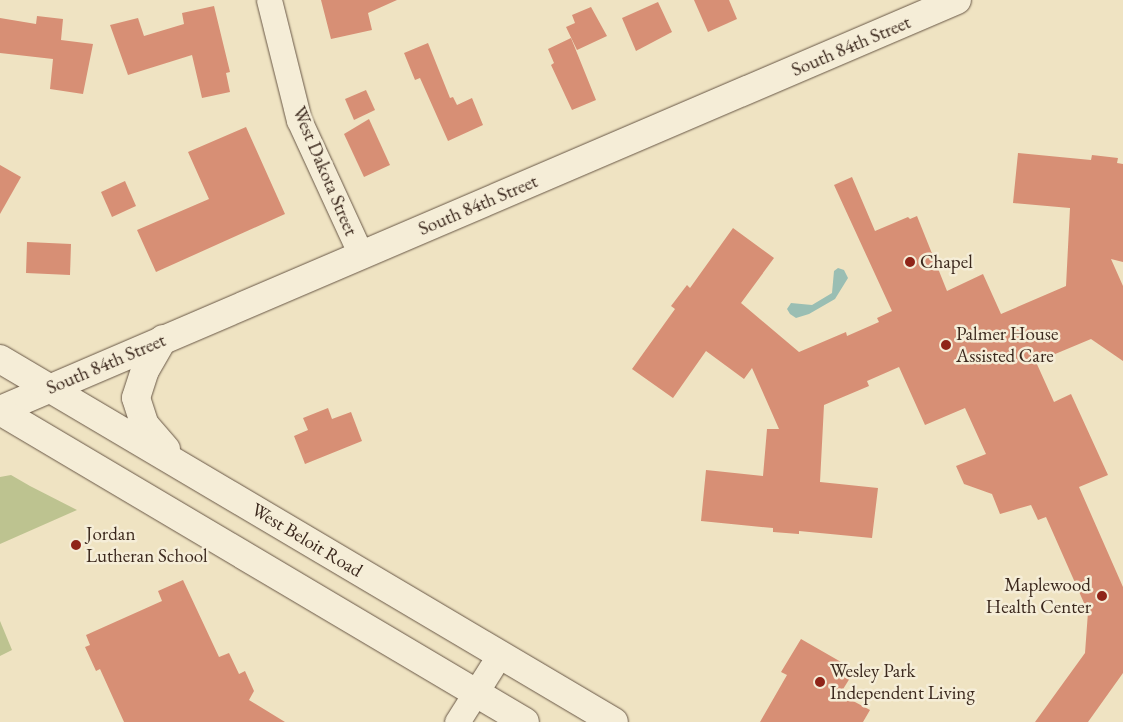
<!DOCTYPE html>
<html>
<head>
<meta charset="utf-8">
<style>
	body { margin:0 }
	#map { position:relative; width:1123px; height:722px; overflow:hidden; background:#efe3c2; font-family:"EB Garamond",serif }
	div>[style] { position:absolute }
	.green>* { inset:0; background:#bdc390 }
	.water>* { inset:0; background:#9abeb3 }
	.building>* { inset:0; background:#d78f75 }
	.roads { filter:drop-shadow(0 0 1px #685746) drop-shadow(0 0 1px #685746) }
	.minor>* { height:25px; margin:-12.5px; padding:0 12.5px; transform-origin:12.5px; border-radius:12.5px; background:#f5edd7 }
	.tertiary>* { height:28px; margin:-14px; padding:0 14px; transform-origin:14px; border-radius:14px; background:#f5edd7 }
	.secondary>* { height:28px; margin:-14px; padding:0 14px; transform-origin:14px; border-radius:14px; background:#f5edd7 }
	.dots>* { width:14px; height:14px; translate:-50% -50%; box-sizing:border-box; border:2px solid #f5edd7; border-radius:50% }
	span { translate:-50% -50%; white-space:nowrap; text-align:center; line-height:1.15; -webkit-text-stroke:5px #f5edd7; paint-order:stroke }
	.street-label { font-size:19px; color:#3b281d }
	.poi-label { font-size:19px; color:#3b281d }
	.left { translate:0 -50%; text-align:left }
	.right { translate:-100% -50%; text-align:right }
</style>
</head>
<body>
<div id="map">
	<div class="green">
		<i style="clip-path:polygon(11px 475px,30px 486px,77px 510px,0 544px,0 477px)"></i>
		<i style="clip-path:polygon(0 621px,12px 650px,0 656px)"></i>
	</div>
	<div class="water">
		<i style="clip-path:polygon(838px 268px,844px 270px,848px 278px,835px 299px,809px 314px,796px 318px,790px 314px,787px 309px,791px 303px,812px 305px,832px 293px,834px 271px)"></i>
	</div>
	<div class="building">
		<i style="clip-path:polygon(321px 0,397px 0,368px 13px,372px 30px,331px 39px)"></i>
		<i style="clip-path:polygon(694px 0,729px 0,737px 19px,708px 32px)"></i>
		<i style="clip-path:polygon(658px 2px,672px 32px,636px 51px,622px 18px)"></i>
		<i style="clip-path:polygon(214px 6px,230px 72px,226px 73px,230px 92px,202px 98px,192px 55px,128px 75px,110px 25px,138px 18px,144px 36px,184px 24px,182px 13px)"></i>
		<i style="clip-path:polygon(591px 7px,607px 36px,577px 50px,566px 27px,575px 23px,572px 15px)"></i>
		<i style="clip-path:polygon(37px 16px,63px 19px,61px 40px,93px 44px,83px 94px,50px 89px,53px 59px,0 53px,0 18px,36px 24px)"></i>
		<i style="clip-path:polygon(571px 38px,596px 100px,572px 110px,551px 65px,554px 63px,548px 49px)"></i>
		<i style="clip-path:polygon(428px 43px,450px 98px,453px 97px,457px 105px,472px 98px,483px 125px,448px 141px,420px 78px,415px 80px,404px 53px)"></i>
		<i style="clip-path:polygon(366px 90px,375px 110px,354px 120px,345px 99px)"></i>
		<i style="clip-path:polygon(369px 119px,390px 165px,364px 177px,344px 134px)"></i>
		<i style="clip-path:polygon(246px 127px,285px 214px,156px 272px,137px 230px,209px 199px,188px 152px)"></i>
		<i style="clip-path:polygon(1018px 153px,1091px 160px,1092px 155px,1118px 158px,1117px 163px,1123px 164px,1123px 262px,1111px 259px,1123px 286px,1123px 361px,1091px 339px,1036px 362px,1054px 402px,1071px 394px,1108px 475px,1079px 487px,1123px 587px,1123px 673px,1088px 722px,1035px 722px,1085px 653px,1088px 612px,1046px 517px,1038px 520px,1031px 505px,1000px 514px,992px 494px,964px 484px,956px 466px,986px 454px,965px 408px,925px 425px,899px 367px,867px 381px,869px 386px,824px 405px,820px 482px,878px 488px,872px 538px,799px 531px,799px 534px,773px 532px,773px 528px,701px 521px,706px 470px,763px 476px,767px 429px,779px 429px,752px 368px,744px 379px,706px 351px,673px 398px,632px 369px,675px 309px,671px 306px,687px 285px,690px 288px,733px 228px,774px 258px,741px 303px,799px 352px,846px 332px,847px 336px,879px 322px,877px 318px,892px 311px,834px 185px,852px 177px,875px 231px,908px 217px,910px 219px,917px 216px,947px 291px,983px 274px,1001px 314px,1066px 286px,1070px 208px,1013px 203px)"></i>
		<i style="clip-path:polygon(0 165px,21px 177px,0 214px)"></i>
		<i style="clip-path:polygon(125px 181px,136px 206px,112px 217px,101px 192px)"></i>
		<i style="clip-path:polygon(27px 242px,71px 244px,70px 275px,26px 273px)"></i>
		<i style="clip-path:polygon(328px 408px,332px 419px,351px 412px,362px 441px,305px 464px,294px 436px,308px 430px,303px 418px)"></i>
		<i style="clip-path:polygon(183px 580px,219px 657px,229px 653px,239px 674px,245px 671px,254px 691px,249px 700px,285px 722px,124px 722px,100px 669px,96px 671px,85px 647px,90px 645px,86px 635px,162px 601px,158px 591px)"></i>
		<i style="clip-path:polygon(801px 639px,855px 670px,840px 694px,870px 710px,863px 722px,760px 722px,787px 675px,781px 672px)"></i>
	</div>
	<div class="roads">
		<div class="minor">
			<i style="left:269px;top:0;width:124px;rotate:76deg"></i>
			<i style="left:299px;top:120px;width:149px;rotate:65.3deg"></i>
			<i style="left:457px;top:722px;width:80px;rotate:-57.7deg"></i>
		</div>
		<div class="tertiary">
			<i style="left:0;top:410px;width:1041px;rotate:-23.19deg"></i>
		</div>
		<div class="secondary">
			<i style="left:163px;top:339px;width:36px;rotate:120deg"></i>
			<i style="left:145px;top:370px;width:29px;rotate:108deg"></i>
			<i style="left:136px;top:398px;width:28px;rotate:72deg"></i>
			<i style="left:145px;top:425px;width:32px;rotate:49deg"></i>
			<i style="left:0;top:359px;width:713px;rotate:30.59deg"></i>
			<i style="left:0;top:411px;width:610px;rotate:30.64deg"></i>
		</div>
	</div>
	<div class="dots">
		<i style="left:910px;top:262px;background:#8f2418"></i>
		<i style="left:946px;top:345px;background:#8f2418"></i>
		<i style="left:76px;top:545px;background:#8f2418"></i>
		<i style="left:1102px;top:596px;background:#8f2418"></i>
		<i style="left:820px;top:682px;background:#8f2418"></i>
	</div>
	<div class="street-label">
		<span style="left:851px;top:46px;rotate:-23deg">South 84th Street</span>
		<span style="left:325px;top:171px;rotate:67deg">West Dakota Street</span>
		<span style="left:478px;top:205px;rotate:-23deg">South 84th Street</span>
		<span style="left:106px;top:364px;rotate:-23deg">South 84th Street</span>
		<span style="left:307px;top:540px;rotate:31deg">West Beloit Road</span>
	</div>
	<div class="poi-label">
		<span class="left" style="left:920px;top:262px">Chapel</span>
		<span class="left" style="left:956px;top:345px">Palmer House<br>Assisted Care</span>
		<span class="left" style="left:86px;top:545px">Jordan<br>Lutheran School</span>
		<span class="right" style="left:1091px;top:596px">Maplewood<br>Health Center</span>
		<span class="left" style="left:830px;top:682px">Wesley Park<br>Independent Living</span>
	</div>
</div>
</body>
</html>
